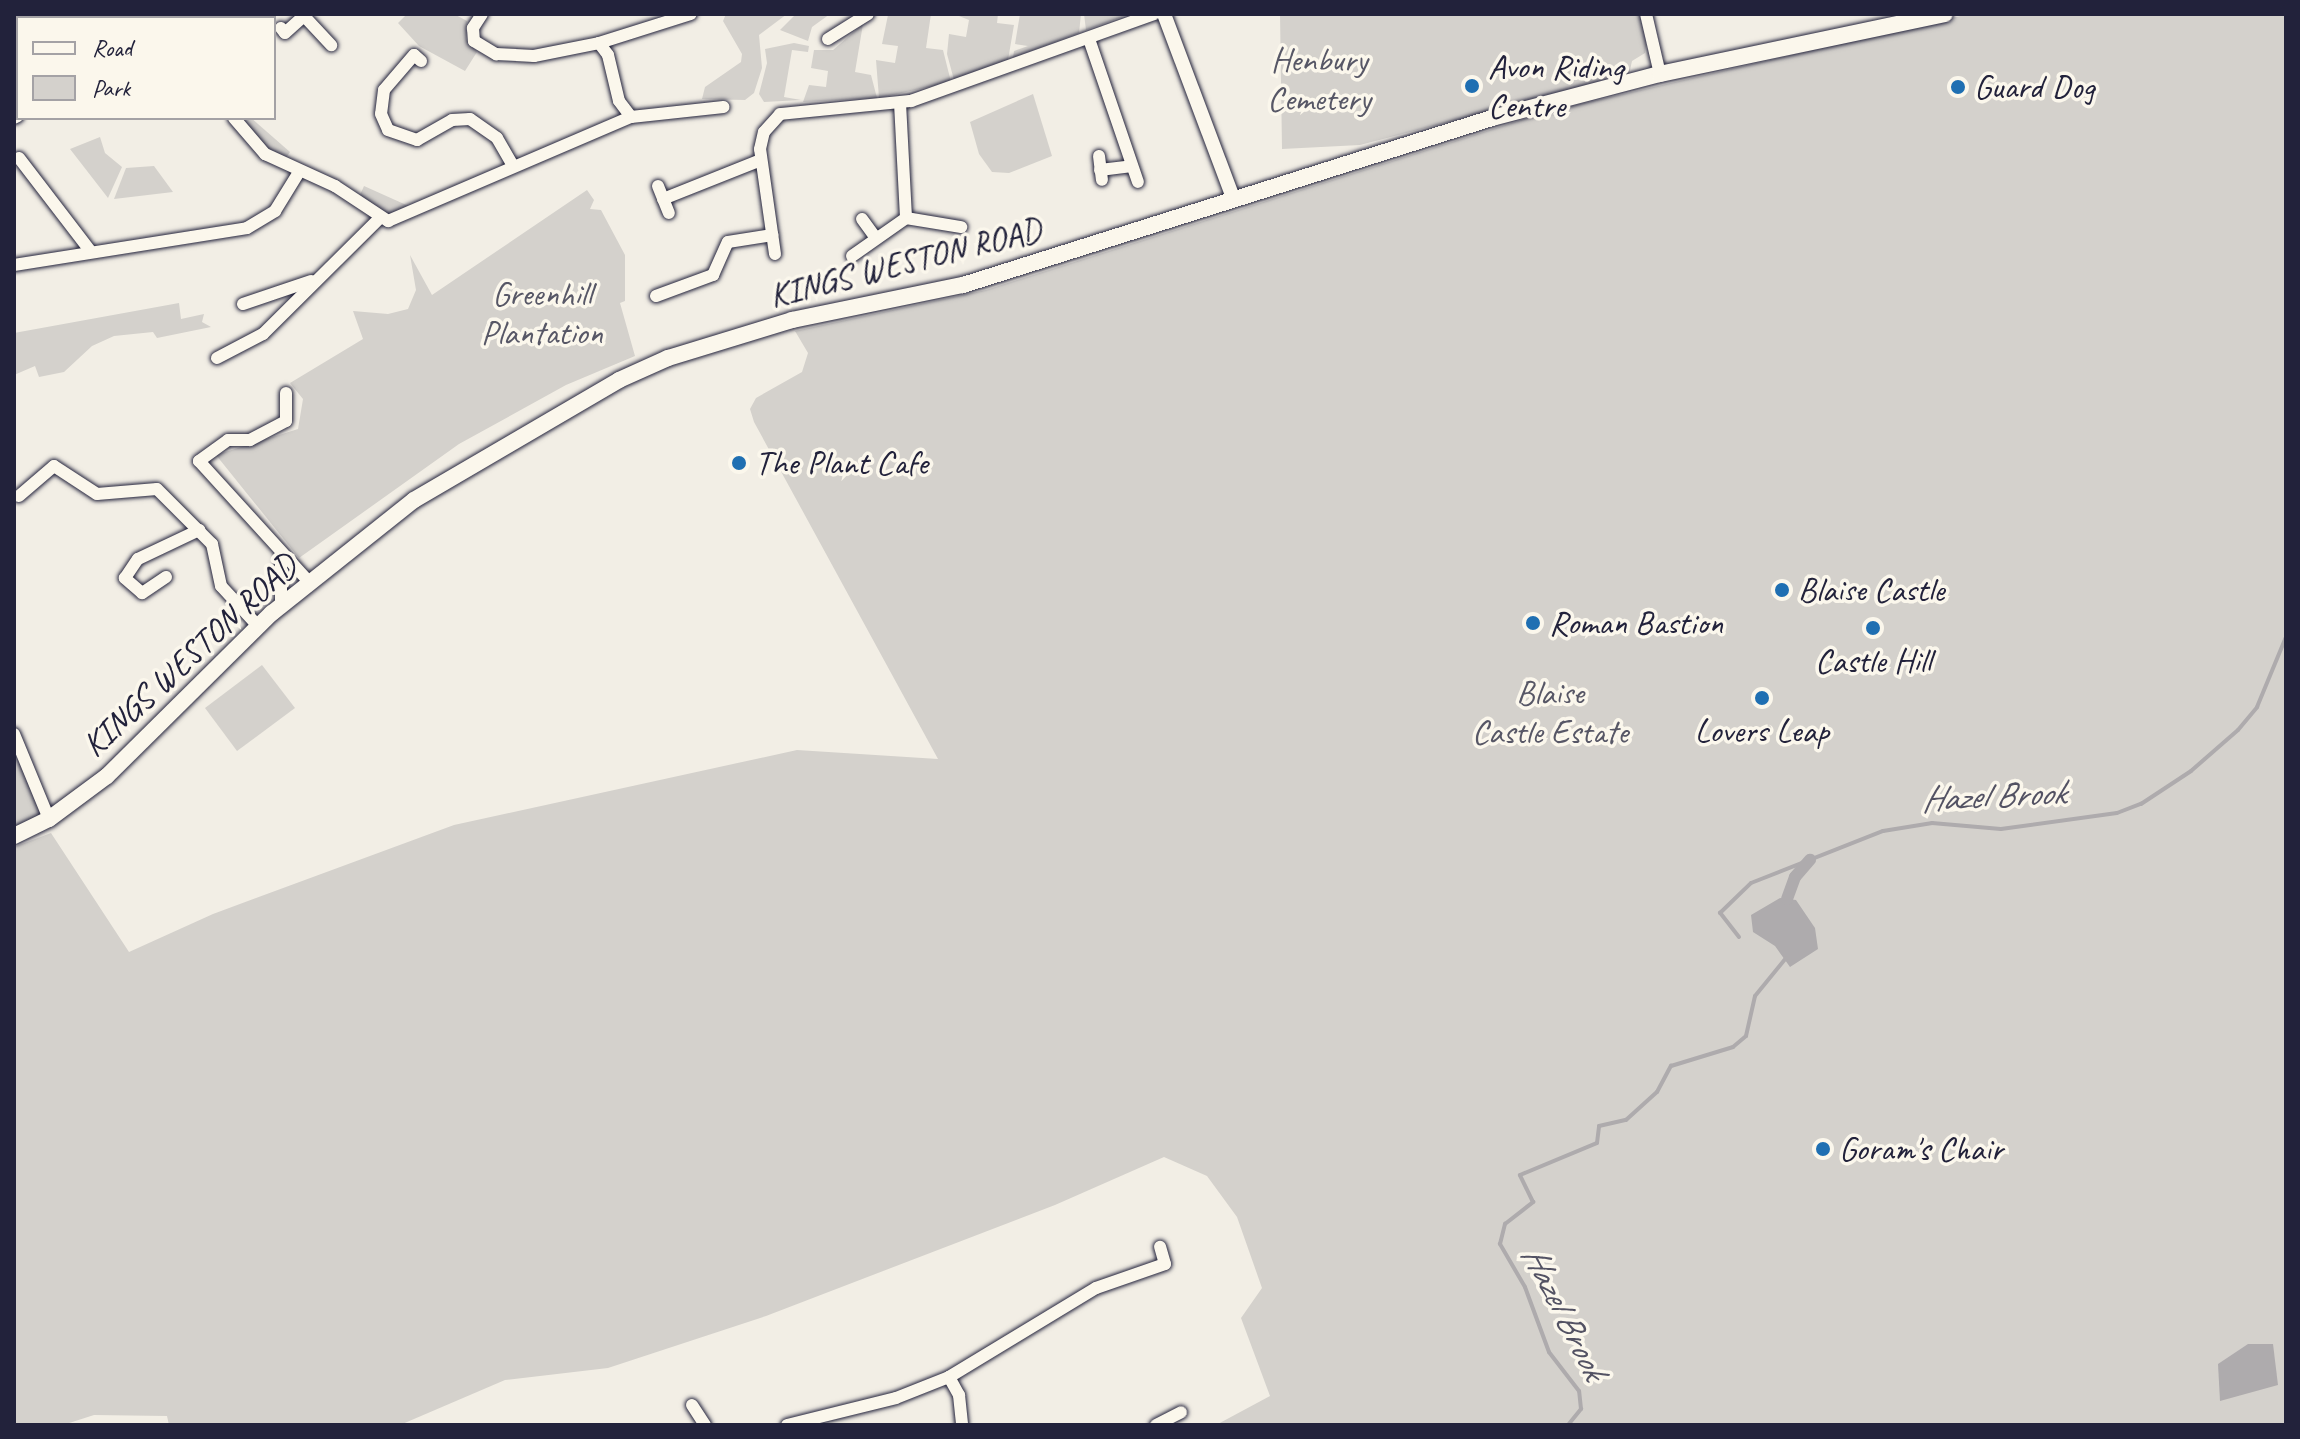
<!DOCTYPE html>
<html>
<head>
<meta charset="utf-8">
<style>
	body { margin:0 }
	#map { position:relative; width:2300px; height:1439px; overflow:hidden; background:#f2eee5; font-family:Caveat,sans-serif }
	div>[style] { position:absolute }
	.green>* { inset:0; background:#d4d1cc }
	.water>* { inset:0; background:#aeabad }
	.stream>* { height:4px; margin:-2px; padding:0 2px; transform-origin:2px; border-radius:2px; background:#aeabad }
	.canal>* { height:12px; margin:-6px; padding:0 6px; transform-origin:6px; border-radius:6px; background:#aeabad }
	.roads { filter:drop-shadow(0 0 2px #22223b) drop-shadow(0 0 2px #22223b) }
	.minor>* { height:12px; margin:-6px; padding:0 6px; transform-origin:6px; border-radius:6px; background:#fbf7ec }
	.tertiary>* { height:14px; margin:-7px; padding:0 7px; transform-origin:7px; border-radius:7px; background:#fbf7ec }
	.secondary>* { height:16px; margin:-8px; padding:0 8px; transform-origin:8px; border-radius:8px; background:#fbf7ec }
	.dots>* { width:22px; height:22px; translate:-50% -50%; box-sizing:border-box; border:4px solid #fbf7ec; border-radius:50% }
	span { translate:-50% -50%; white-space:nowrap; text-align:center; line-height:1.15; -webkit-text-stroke:7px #fbf7ec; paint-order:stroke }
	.park-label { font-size:34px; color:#575766 }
	.poi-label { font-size:34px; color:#22223b }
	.left { translate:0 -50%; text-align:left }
	.street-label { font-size:34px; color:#22223b }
	.water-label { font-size:36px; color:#535263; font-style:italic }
	.frame { position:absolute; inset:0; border:16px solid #22223b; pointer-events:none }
	.legend { position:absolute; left:16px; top:16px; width:260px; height:104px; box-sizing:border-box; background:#fbf7ec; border:2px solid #a4a2a5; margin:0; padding:10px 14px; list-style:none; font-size:24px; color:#22223b }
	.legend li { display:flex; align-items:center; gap:16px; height:40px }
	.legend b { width:40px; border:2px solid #a4a2a5 }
</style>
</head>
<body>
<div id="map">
	<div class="green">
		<i style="clip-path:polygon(407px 14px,454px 14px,467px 21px,466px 39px,477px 52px,465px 71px,419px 46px,398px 23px)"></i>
		<i style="clip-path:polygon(726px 14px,787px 14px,759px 35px,762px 68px,754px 93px,745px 100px,702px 99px,705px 87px,741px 62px,742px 54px,723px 21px)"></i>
		<i style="clip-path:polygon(796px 14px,830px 14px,812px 27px,808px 41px,780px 30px)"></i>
		<i style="clip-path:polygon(931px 14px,926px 48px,943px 50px,951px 82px,879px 98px,876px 60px,895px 63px,898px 46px,882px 44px,888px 15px)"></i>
		<i style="clip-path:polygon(954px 14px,998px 14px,997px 23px,1014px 25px,1008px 60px,954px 80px,947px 54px,949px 34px,966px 37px,969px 20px)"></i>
		<i style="clip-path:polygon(1020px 14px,1081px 14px,1079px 33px,1013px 58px,1014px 51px,1028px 46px,1015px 44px)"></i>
		<i style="clip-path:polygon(1084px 14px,1130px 14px,1086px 30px)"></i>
		<i style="clip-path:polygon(1280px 14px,1641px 14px,1647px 39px,1645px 53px,1632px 61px,1629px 75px,1360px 145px,1282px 149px)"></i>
		<i style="clip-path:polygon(1969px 14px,2286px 14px,2286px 1425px,1216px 1425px,1270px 1396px,1241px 1318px,1262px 1288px,1237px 1217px,1207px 1176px,1164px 1157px,1055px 1205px,766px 1316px,608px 1368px,505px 1380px,400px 1425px,169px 1425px,167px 1416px,94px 1415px,63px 1425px,14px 1425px,14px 847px,51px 833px,129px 952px,213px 914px,454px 825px,797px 750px,938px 759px,754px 422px,750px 409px,756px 398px,802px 372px,808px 353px,795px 331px,986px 290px,1550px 111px)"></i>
		<i style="clip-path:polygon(863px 24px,855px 72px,871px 75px,877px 98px,803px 102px,809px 85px,826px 87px,828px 71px,811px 68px,814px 50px,833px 50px)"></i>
		<i style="clip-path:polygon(794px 43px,809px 46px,808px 52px,792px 50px,784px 97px,801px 100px,764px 102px,759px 94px,767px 63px,765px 49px)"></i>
		<i style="clip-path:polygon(1033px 94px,1052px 156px,1009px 173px,992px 172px,979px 154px,970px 122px)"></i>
		<i style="clip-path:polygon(240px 118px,251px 118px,290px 152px,286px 158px,266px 148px)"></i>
		<i style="clip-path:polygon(100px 137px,105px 153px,122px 167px,108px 198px,70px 149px)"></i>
		<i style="clip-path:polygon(154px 166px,173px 192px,114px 199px,126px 168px)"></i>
		<i style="clip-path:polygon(364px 186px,413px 208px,386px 215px,360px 195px)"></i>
		<i style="clip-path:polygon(587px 190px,594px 200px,590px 209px,601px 210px,625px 255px,625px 301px,620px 303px,635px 356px,566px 385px,459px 444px,299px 558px,216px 455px,298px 429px,303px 399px,290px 383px,363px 339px,353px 311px,388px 314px,408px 309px,416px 290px,410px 255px,432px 295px)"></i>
		<i style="clip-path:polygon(179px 303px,181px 319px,204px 314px,202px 322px,211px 327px,157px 338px,153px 332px,114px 336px,92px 346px,64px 372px,39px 377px,35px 366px,14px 375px,14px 333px)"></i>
		<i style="clip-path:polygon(262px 665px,295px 708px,237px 751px,205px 708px)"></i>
		<i style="clip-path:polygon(14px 743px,41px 815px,14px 827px)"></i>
	</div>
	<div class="water">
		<i style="clip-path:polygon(1780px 898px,1796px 900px,1815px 928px,1818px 949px,1790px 967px,1775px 946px,1753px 932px,1751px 915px)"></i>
		<i style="clip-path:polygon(2248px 1344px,2273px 1344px,2278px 1385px,2220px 1401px,2218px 1364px)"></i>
	</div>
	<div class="stream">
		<i style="left:1739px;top:937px;width:31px;rotate:-128deg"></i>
		<i style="left:1720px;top:913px;width:43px;rotate:-44.1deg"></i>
		<i style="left:1751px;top:883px;width:142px;rotate:-21.5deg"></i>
		<i style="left:1883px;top:831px;width:50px;rotate:-9.3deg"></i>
		<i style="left:1932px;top:823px;width:69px;rotate:5deg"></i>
		<i style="left:2001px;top:829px;width:117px;rotate:-7.9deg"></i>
		<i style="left:2117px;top:813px;width:26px;rotate:-21deg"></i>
		<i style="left:2141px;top:804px;width:60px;rotate:-33.4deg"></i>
		<i style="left:2191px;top:771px;width:62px;rotate:-41.1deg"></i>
		<i style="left:2238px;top:730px;width:30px;rotate:-50deg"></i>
		<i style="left:2257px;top:707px;width:76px;rotate:-67.5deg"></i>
		<i style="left:1568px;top:1425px;width:21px;rotate:-51deg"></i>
		<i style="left:1581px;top:1409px;width:18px;rotate:-96deg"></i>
		<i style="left:1579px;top:1391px;width:49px;rotate:-127.6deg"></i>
		<i style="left:1549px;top:1352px;width:69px;rotate:-110.3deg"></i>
		<i style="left:1525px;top:1287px;width:50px;rotate:-120.2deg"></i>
		<i style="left:1500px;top:1244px;width:21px;rotate:-76deg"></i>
		<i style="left:1505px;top:1224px;width:36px;rotate:-38deg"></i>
		<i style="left:1533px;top:1202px;width:30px;rotate:-116deg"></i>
		<i style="left:1520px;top:1175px;width:83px;rotate:-22.6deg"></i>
		<i style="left:1597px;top:1143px;width:17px;rotate:-83deg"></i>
		<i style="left:1599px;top:1126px;width:28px;rotate:-13deg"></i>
		<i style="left:1626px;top:1120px;width:42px;rotate:-42.1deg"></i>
		<i style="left:1657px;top:1092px;width:30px;rotate:-62deg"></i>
		<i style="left:1671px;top:1066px;width:65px;rotate:-17deg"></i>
		<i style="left:1733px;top:1047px;width:17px;rotate:-40deg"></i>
		<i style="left:1746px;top:1036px;width:41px;rotate:-77.3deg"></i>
		<i style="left:1755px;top:996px;width:49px;rotate:-50.8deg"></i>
	</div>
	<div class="canal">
		<i style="left:1787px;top:899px;width:23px;rotate:-70deg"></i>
		<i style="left:1795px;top:877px;width:23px;rotate:-49deg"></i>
	</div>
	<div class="roads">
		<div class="minor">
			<i style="left:149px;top:14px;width:23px"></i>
			<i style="left:482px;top:14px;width:17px;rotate:123deg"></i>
			<i style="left:473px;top:28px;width:13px;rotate:86deg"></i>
			<i style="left:474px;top:41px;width:26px;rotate:31deg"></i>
			<i style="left:496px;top:54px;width:38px;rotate:3deg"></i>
			<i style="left:534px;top:56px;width:66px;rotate:-11.3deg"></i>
			<i style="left:599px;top:43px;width:15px;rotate:53deg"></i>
			<i style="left:608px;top:55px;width:47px;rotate:76.6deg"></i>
			<i style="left:619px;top:101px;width:20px;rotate:53deg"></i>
			<i style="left:1646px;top:14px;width:62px;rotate:76.9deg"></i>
			<i style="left:14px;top:16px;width:3px;rotate:-45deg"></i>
			<i style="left:281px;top:28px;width:6px;rotate:51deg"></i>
			<i style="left:285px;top:33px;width:25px;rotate:-42deg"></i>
			<i style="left:304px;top:16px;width:40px;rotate:47deg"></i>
			<i style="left:828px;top:39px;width:47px;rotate:-32deg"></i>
			<i style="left:1089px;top:39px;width:151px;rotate:71.1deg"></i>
			<i style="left:599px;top:43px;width:96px;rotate:-17.5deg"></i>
			<i style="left:421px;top:61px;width:9px;rotate:-139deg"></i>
			<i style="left:414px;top:55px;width:46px;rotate:130.6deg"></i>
			<i style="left:384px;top:90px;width:24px;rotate:97deg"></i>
			<i style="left:381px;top:114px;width:17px;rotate:66deg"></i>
			<i style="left:388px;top:130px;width:31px;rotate:19deg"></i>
			<i style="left:417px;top:140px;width:40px;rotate:-29.7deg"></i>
			<i style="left:452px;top:120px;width:18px;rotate:-3deg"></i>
			<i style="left:470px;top:119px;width:33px;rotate:35deg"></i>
			<i style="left:497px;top:138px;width:32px;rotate:60deg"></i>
			<i style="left:900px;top:103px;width:115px;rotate:87deg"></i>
			<i style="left:14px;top:118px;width:4px;rotate:-27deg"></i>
			<i style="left:234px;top:118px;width:48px;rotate:49.3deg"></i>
			<i style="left:265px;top:154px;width:77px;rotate:24.6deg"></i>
			<i style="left:335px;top:186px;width:64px;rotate:33.4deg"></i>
			<i style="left:388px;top:221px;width:264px;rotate:-23.2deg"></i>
			<i style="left:631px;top:117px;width:93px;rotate:-6.2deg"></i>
			<i style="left:1099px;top:156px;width:24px;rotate:83deg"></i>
			<i style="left:19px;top:158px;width:118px;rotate:52.5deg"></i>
			<i style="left:1100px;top:170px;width:32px;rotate:-7deg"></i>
			<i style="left:658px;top:186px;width:29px;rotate:68deg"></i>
			<i style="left:663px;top:199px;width:105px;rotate:-21.7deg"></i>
			<i style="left:862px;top:219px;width:22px;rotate:54deg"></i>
			<i style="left:775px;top:254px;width:106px;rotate:-98.1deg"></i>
			<i style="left:760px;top:149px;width:17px;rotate:-77deg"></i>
			<i style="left:764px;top:132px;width:24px;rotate:-48deg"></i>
			<i style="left:780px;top:114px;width:132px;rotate:-5.7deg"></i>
			<i style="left:911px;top:101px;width:258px;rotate:-19.7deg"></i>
			<i style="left:852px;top:256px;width:66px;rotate:-35.1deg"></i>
			<i style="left:906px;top:218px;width:56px;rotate:9.3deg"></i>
			<i style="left:14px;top:265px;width:236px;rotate:-9deg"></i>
			<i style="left:247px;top:228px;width:33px;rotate:-31deg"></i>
			<i style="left:275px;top:211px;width:46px;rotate:-58.4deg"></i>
			<i style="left:656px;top:296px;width:61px;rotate:-20.2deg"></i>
			<i style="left:713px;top:275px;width:36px;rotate:-66deg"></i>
			<i style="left:728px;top:242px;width:45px;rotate:-9deg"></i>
			<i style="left:243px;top:304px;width:72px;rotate:-18.7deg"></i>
			<i style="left:217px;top:358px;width:52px;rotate:-27.6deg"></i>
			<i style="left:263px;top:334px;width:165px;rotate:-44.8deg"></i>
			<i style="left:286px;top:393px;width:28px;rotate:90deg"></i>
			<i style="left:286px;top:421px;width:41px;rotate:152.2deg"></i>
			<i style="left:250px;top:440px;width:22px;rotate:180deg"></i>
			<i style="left:228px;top:440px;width:36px;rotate:144deg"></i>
			<i style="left:199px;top:461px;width:164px;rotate:47.7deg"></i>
			<i style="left:19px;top:496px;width:46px;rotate:-40.6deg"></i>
			<i style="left:54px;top:466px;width:51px;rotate:33.1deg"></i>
			<i style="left:97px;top:494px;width:60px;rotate:-4.8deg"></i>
			<i style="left:157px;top:489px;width:78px;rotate:45deg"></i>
			<i style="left:212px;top:544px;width:43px;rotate:77.9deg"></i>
			<i style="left:221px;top:586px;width:54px;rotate:47.2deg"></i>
			<i style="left:166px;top:577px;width:29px;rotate:146deg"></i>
			<i style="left:142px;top:593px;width:23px;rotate:-139deg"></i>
			<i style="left:125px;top:578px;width:23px;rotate:-56deg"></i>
			<i style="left:138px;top:559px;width:68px;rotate:-25.4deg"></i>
			<i style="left:281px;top:605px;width:48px;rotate:-90deg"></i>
			<i style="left:14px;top:734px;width:92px;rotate:67.6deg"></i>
			<i style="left:949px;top:1377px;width:21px;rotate:61deg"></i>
			<i style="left:959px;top:1395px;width:30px;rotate:84deg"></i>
			<i style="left:692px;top:1405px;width:24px;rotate:57deg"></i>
			<i style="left:787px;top:1425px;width:112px;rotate:-13.9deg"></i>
			<i style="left:896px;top:1398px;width:57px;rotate:-21.6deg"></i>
			<i style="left:949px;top:1377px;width:172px;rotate:-31.2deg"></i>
			<i style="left:1096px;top:1288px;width:73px;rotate:-19.2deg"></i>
			<i style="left:1165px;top:1264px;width:18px;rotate:-106deg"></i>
			<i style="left:1156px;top:1425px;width:28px;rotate:-27deg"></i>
		</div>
		<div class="tertiary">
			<i style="left:1164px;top:14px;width:197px;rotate:69.4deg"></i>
		</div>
		<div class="secondary">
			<i style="left:14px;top:836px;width:39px;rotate:-26deg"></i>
			<i style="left:49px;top:819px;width:72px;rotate:-36.6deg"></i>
			<i style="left:107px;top:776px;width:232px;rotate:-44.7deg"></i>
			<i style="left:272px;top:613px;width:181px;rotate:-38.5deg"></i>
			<i style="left:414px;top:500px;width:238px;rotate:-30.3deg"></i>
			<i style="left:619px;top:380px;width:54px;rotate:-24.2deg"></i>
			<i style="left:668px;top:358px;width:130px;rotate:-17deg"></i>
			<i style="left:792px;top:320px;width:175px;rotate:-11.6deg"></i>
			<i style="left:963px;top:285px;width:555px;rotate:-17.52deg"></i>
			<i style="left:1492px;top:118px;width:174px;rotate:-14.7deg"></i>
			<i style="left:1660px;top:74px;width:291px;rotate:-11.9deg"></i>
		</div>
	</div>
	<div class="dots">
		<i style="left:1472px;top:86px;background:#1f6fb2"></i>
		<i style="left:1958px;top:87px;background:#1f6fb2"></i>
		<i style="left:739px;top:463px;background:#1f6fb2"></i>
		<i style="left:1782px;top:590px;background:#1f6fb2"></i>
		<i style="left:1533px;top:623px;background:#1f6fb2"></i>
		<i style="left:1873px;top:628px;background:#1f6fb2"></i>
		<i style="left:1762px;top:698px;background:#1f6fb2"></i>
		<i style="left:1823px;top:1149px;background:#1f6fb2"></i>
	</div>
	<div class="park-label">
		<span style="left:1319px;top:79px">Henbury<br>Cemetery</span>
		<span style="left:542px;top:313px">Greenhill<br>Plantation</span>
		<span style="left:1550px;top:712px">Blaise<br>Castle Estate</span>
	</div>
	<div class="poi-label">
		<span class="left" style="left:1488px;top:86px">Avon Riding<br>Centre</span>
		<span class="left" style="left:1974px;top:87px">Guard Dog</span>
		<span class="left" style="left:755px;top:463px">The Plant Cafe</span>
		<span class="left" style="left:1798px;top:590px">Blaise Castle</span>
		<span class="left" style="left:1549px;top:623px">Roman Bastion</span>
		<span style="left:1873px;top:661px">Castle Hill</span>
		<span style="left:1762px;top:731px">Lovers Leap</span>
		<span class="left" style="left:1839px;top:1149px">Goram's Chair</span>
	</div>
	<div class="street-label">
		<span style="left:905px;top:262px;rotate:-14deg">KINGS WESTON ROAD</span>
		<span style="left:189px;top:655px;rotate:-43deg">KINGS WESTON ROAD</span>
	</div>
	<div class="water-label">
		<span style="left:1993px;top:796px;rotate:-3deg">Hazel Brook</span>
		<span style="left:1564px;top:1312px;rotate:63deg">Hazel Brook</span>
	</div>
	<div class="frame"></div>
	<ul class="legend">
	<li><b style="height:10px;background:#fbf7ec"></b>Road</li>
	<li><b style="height:22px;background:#d4d1cc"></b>Park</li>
	</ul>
</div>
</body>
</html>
